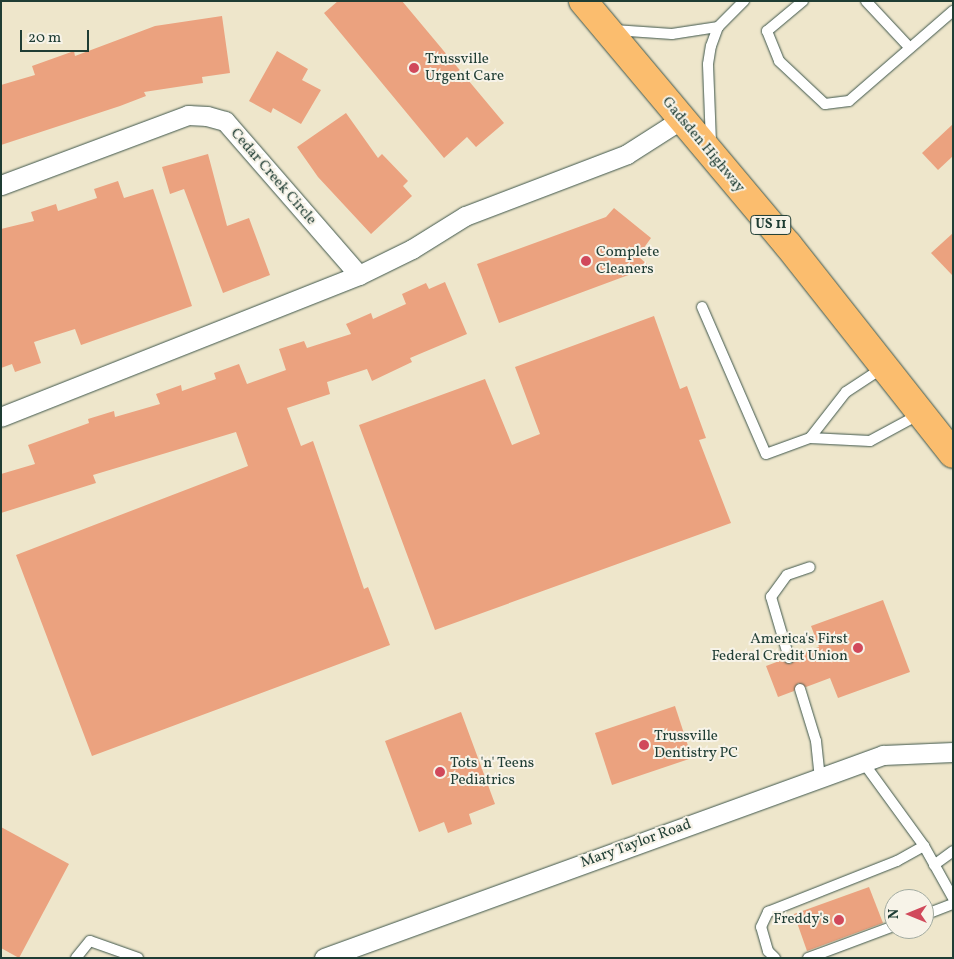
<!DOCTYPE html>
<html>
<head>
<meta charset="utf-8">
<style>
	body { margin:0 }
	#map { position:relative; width:954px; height:959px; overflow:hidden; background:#eee6cb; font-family:Vollkorn,serif }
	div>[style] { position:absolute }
	.building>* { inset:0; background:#eba27f }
	.roads { filter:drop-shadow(0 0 1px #3e564b) drop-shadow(0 0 1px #3e564b) }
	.service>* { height:10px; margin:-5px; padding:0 5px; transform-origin:5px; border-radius:5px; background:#fff }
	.minor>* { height:19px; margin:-9.5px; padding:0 9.5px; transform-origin:9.5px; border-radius:9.5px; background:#fff }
	.primary>* { height:28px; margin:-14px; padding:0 14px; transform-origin:14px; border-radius:14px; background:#fbbd6e }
	.dots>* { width:14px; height:14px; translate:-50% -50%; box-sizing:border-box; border:2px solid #f7f3e8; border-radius:50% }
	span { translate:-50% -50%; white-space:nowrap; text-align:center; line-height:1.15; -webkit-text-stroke:4px #f7f3e8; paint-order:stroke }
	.shield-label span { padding:1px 4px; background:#f7f3e8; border:1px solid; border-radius:4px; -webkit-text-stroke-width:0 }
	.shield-label { font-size:14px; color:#1f3d34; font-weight:700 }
	.poi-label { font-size:15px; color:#1f3d34 }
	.left { translate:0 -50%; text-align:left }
	.right { translate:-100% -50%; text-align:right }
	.street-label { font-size:15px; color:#1f3d34 }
	.frame { position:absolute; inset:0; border:2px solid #1f3d34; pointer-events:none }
	.north { position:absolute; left:884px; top:889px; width:50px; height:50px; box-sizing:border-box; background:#f7f3e8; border:1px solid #a1aaa0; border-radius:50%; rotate:270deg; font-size:14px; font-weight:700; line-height:20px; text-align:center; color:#1f3d34 }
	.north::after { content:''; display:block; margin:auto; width:18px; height:22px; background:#d1495b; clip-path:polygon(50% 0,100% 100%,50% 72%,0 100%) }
	.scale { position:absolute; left:20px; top:30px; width:69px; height:22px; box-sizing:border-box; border:2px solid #1f3d34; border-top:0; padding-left:6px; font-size:15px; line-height:18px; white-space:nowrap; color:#1f3d34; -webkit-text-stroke:4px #f7f3e8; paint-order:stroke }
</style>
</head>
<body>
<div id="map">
	<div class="building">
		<i style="clip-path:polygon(338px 1px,402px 1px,504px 123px,476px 147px,467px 137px,444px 158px,324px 13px)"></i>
		<i style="clip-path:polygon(222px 16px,230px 73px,202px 77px,203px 83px,144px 92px,146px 96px,120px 106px,1px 145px,1px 85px,35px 75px,32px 66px,74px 51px,75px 56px,155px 26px)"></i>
		<i style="clip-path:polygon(277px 51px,308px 69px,302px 80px,321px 90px,301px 124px,273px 108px,271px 113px,249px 101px)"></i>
		<i style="clip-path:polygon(346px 113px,378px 158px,382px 154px,408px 181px,403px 186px,412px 196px,371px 234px,318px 177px,297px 147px)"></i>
		<i style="clip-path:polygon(953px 124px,953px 156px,938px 170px,922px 153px)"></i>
		<i style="clip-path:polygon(208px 154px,227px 226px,249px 218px,270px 275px,223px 293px,184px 189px,170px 194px,162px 167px)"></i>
		<i style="clip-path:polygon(118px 181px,124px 198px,153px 189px,192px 306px,81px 345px,75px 329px,34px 342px,41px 363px,15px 372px,12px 364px,1px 368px,1px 229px,34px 221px,31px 212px,56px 204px,58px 211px,97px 198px,94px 189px)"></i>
		<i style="clip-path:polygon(614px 208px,651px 238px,638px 256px,650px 267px,499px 323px,477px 264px,606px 217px)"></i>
		<i style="clip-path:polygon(953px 233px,953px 276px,931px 253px)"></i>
		<i style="clip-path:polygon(445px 282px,467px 334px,410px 358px,412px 362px,372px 381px,367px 369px,327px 382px,330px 394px,287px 408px,301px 446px,313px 441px,364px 589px,368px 587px,390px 645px,92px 756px,16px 555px,248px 466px,236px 432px,93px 475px,96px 483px,1px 513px,1px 474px,35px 464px,28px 445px,89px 423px,88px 419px,114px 411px,115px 417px,160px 404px,156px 394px,181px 385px,182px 391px,216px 379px,214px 373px,239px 364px,247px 384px,286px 370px,279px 349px,304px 341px,307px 348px,351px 334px,346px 324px,371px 313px,373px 319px,406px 304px,402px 294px,426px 283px,429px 289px)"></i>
		<i style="clip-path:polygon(654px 316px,680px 389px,687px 386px,706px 438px,699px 440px,731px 523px,435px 630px,359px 425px,485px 379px,512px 445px,540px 434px,515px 367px)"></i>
		<i style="clip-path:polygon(883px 600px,910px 672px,838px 698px,830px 678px,806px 687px,798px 683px,794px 691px,778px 697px,766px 666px,782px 660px,791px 664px,795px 655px,819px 647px,811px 626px)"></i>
		<i style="clip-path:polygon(675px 706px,692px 758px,612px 785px,595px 733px)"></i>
		<i style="clip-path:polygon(461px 712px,495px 804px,469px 814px,472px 824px,448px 833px,444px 822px,419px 832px,385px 741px)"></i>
		<i style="clip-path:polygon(1px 827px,69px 864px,19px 958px,1px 948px)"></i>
		<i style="clip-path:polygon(869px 887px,883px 923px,807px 951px,794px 914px)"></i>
	</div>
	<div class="roads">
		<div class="service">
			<i style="left:803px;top:1px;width:47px;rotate:140.2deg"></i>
			<i style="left:767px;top:31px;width:32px;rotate:68deg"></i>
			<i style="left:779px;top:61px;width:63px;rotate:43.1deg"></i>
			<i style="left:825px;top:104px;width:24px;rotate:-7deg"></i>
			<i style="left:849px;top:101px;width:138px;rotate:-40.9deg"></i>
			<i style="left:866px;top:1px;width:64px;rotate:46.9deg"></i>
			<i style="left:614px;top:30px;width:58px;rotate:3.9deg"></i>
			<i style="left:672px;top:34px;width:47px;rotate:-8.7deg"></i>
			<i style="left:711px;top:143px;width:79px;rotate:-92.2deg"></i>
			<i style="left:708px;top:64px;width:18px;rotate:-81deg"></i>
			<i style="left:711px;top:46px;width:20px;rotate:-70deg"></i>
			<i style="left:718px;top:27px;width:37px;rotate:-45deg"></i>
			<i style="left:702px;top:307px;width:160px;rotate:66.5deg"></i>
			<i style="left:766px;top:454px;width:47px;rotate:-20deg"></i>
			<i style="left:810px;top:438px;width:60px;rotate:2.9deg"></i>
			<i style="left:870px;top:441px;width:57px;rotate:-28.4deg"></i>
			<i style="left:810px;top:438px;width:58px;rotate:-52deg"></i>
			<i style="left:846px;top:392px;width:45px;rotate:-33.3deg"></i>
			<i style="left:789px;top:658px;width:64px;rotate:-106.4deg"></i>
			<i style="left:771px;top:597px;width:27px;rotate:-54deg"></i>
			<i style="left:787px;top:575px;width:24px;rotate:-19deg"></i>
			<i style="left:800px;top:689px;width:54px;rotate:72.9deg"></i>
			<i style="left:816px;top:741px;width:36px;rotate:84deg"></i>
			<i style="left:863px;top:762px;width:104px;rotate:54deg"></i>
			<i style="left:924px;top:846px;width:60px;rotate:60.9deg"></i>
			<i style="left:934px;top:865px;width:24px;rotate:-36deg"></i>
			<i style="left:924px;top:915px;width:31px;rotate:-21deg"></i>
			<i style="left:76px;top:958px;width:22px;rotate:-51deg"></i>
			<i style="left:90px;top:941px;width:51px;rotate:19.5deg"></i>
			<i style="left:775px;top:958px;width:10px;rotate:-135deg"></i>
			<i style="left:768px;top:951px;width:25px;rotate:-106deg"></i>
			<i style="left:761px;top:927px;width:17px;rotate:-65deg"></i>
			<i style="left:768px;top:912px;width:139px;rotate:-21.6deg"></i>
			<i style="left:897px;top:861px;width:31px;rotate:-29deg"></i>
			<i style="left:808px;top:958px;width:92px;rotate:-20.4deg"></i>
		</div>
		<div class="minor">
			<i style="left:1px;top:185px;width:200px;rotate:-20.5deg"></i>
			<i style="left:188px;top:115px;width:19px;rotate:3deg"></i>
			<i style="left:207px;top:116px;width:19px;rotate:16deg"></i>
			<i style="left:225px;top:121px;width:204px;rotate:49deg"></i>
			<i style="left:359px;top:275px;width:385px;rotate:158.4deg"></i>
			<i style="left:359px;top:275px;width:59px;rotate:-26.1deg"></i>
			<i style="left:412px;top:249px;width:62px;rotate:-31.9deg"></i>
			<i style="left:465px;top:216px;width:173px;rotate:-20.9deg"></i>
			<i style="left:627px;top:154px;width:65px;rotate:-32.5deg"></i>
			<i style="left:324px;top:958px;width:595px;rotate:-19.96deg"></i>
			<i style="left:883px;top:755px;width:70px;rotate:-2.5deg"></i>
		</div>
		<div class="primary">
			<i style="left:583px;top:1px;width:319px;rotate:50deg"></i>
			<i style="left:788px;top:245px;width:266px;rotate:51.7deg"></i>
		</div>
	</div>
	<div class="dots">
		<i style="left:414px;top:68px;background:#d1495b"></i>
		<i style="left:586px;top:261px;background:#d1495b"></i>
		<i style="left:858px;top:648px;background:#d1495b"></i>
		<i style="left:644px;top:745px;background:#d1495b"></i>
		<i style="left:440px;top:772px;background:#d1495b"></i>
		<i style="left:839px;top:920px;background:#d1495b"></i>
	</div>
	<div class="shield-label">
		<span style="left:771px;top:225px">US 11</span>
	</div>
	<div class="poi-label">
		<span class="left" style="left:425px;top:68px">Trussville<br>Urgent Care</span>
		<span class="left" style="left:596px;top:261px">Complete<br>Cleaners</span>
		<span class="right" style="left:848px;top:648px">America's First<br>Federal Credit Union</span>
		<span class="left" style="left:654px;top:745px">Trussville<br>Dentistry PC</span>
		<span class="left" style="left:450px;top:772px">Tots 'n' Teens<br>Pediatrics</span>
		<span class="right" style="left:829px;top:920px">Freddy's</span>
	</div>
	<div class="street-label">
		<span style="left:703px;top:145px;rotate:50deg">Gadsden Highway</span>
		<span style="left:273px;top:177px;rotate:49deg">Cedar Creek Circle</span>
		<span style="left:636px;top:844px;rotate:-20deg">Mary Taylor Road</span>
	</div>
	<div class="frame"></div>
	<div class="north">N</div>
	<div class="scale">20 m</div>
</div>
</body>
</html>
